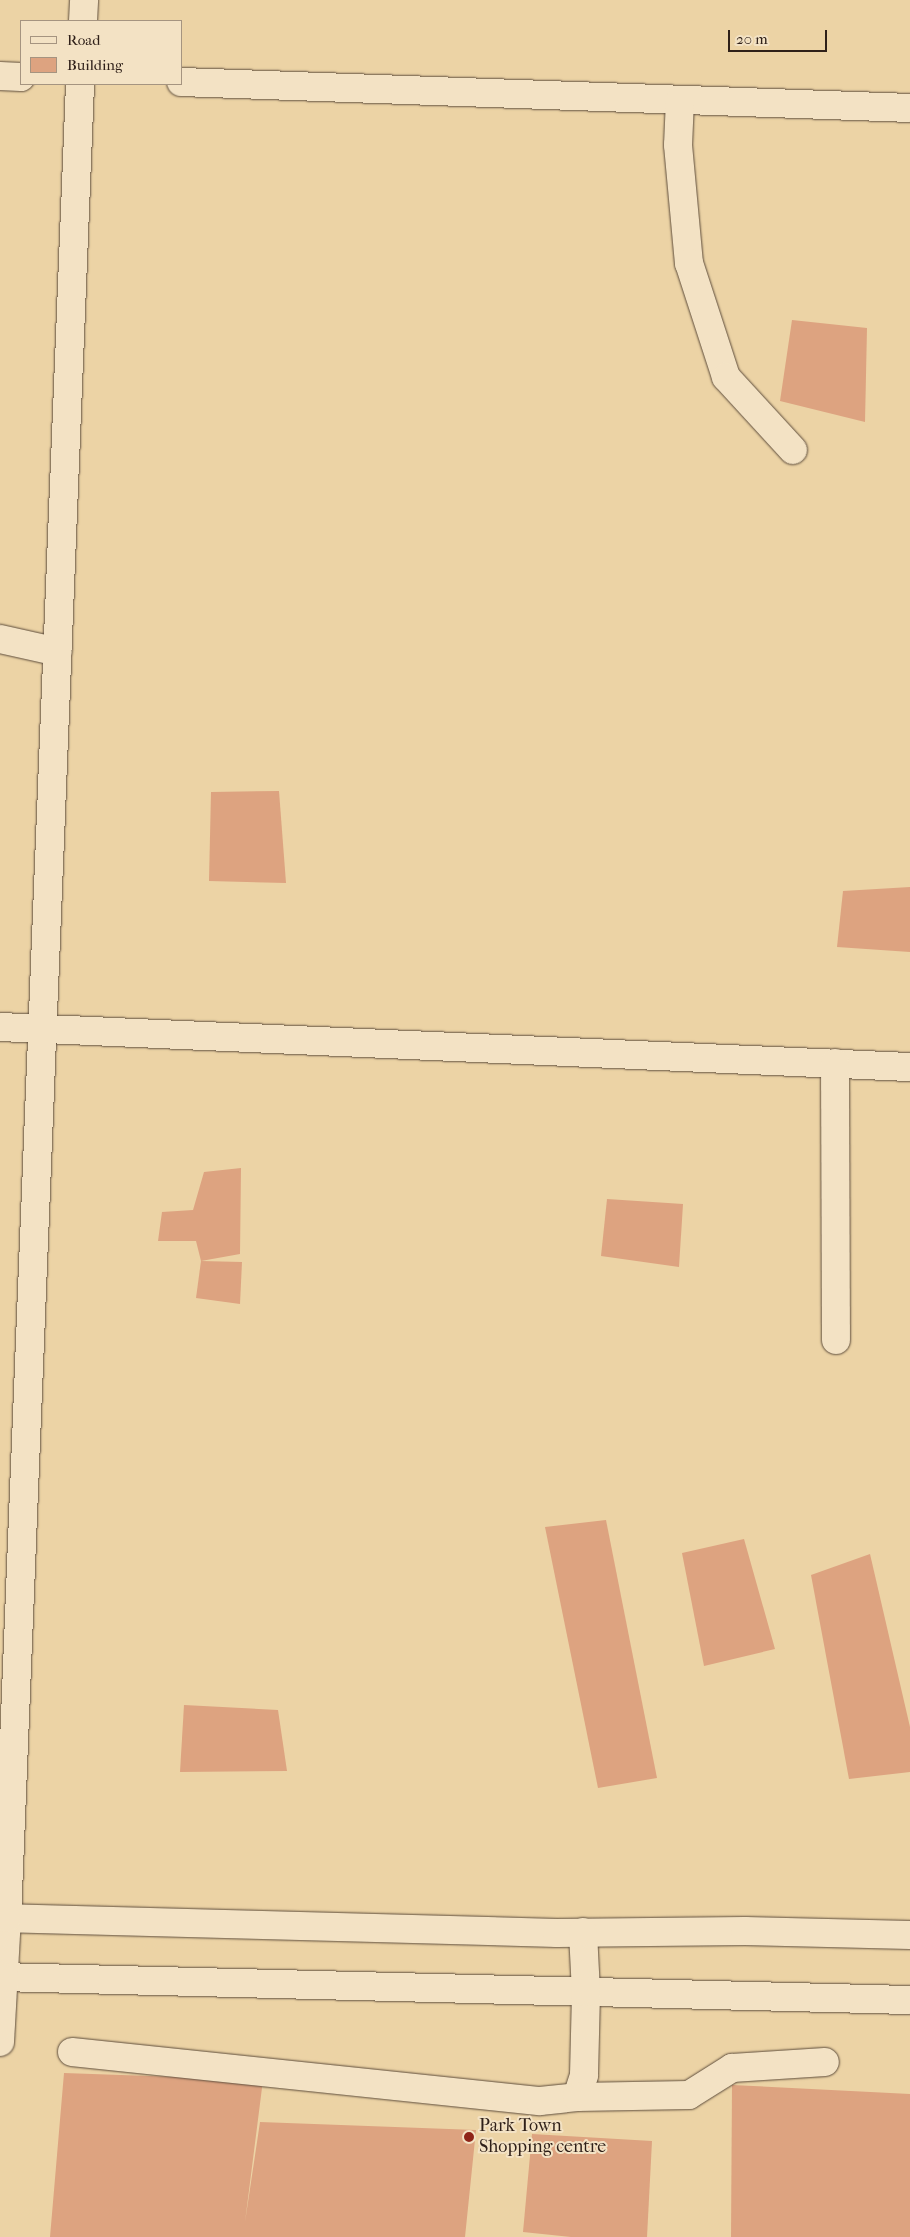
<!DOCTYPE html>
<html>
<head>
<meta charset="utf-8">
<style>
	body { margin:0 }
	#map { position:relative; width:910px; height:2237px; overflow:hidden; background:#ecd3a5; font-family:"IM FELL French Canon",serif }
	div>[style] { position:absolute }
	.building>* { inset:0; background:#dda380 }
	.roads { filter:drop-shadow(0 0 1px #5e4d3c) drop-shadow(0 0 1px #5e4d3c) }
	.minor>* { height:28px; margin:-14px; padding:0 14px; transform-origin:14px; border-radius:14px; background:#f3e2c4 }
	.dots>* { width:14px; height:14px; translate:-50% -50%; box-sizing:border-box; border:2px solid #f3e2c4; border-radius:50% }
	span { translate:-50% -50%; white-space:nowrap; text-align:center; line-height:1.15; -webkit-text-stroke:4px #f3e2c4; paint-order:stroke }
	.poi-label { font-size:18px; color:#2f2019 }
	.left { translate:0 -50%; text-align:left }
	.legend { position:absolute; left:20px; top:20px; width:162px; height:65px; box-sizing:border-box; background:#f3e2c4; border:1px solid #a59480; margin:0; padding:6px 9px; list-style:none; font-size:15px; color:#2f2019 }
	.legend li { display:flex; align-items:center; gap:10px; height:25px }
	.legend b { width:25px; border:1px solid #a59480 }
	.scale { position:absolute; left:728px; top:30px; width:99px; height:22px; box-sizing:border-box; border:2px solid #2f2019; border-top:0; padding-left:6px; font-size:15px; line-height:18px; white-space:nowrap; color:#2f2019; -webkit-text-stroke:4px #f3e2c4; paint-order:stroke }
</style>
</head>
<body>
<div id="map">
	<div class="building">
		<i style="clip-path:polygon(792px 320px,867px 328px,865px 422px,780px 401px)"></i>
		<i style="clip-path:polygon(279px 791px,286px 883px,209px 881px,211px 792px)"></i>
		<i style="clip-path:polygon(910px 887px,910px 952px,837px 947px,843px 891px)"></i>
		<i style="clip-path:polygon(241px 1168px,240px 1254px,201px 1261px,196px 1241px,158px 1241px,162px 1212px,193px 1210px,204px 1172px)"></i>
		<i style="clip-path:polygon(607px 1199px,683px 1204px,679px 1267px,601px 1256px)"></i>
		<i style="clip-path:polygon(201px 1261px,242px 1262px,240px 1304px,196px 1298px)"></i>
		<i style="clip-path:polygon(606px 1520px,657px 1778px,598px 1788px,545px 1527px)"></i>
		<i style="clip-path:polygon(744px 1539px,775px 1649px,704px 1666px,682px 1553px)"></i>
		<i style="clip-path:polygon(870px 1554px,910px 1727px,910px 1772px,849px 1779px,811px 1575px)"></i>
		<i style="clip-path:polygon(184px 1705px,278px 1710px,287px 1771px,180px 1772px)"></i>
		<i style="clip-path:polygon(64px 2073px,263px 2080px,245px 2222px,260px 2122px,476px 2130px,465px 2237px,50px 2237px)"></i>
		<i style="clip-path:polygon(732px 2085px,910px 2094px,910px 2237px,731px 2237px)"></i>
		<i style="clip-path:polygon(532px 2134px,652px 2141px,647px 2237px,571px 2237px,523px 2232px)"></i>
	</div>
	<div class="roads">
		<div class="minor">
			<i style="left:83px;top:21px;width:21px;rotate:-87deg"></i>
			<i style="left:0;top:76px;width:21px;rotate:3deg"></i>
			<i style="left:181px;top:82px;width:729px;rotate:2.04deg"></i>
			<i style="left:680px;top:100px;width:45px;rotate:92.5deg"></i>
			<i style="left:678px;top:145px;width:119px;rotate:84.7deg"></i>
			<i style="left:689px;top:263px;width:120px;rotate:72deg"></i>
			<i style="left:726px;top:377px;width:99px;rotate:47.5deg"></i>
			<i style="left:0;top:639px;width:59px;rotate:12.6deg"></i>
			<i style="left:0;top:1027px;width:911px;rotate:2.52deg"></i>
			<i style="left:835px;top:1063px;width:277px;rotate:89.8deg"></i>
			<i style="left:0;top:1918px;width:557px;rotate:1.54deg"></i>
			<i style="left:557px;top:1933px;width:188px;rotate:-0.6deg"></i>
			<i style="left:745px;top:1931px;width:165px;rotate:1.4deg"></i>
			<i style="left:0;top:1977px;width:910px;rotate:1.45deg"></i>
			<i style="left:0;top:2042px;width:124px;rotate:-86.8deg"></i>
			<i style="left:7px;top:1918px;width:1835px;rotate:-87.72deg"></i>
			<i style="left:72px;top:2052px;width:471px;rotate:6deg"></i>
			<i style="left:540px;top:2101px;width:37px;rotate:-6deg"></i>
			<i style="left:577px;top:2097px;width:23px;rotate:-72deg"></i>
			<i style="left:584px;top:2075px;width:83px;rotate:-88.6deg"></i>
			<i style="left:586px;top:1992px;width:60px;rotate:-92.9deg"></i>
			<i style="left:577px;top:2097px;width:112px;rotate:-1deg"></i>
			<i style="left:689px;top:2095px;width:51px;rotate:-32.1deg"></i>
			<i style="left:732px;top:2068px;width:93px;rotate:-3.7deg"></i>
		</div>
	</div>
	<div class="dots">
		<i style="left:469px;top:2137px;background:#8f2418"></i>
	</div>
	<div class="poi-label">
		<span class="left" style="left:479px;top:2137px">Park Town<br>Shopping centre</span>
	</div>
	<ul class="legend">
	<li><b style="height:6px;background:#f3e2c4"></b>Road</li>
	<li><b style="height:14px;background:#dda380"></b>Building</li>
	</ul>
	<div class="scale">20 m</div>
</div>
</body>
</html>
